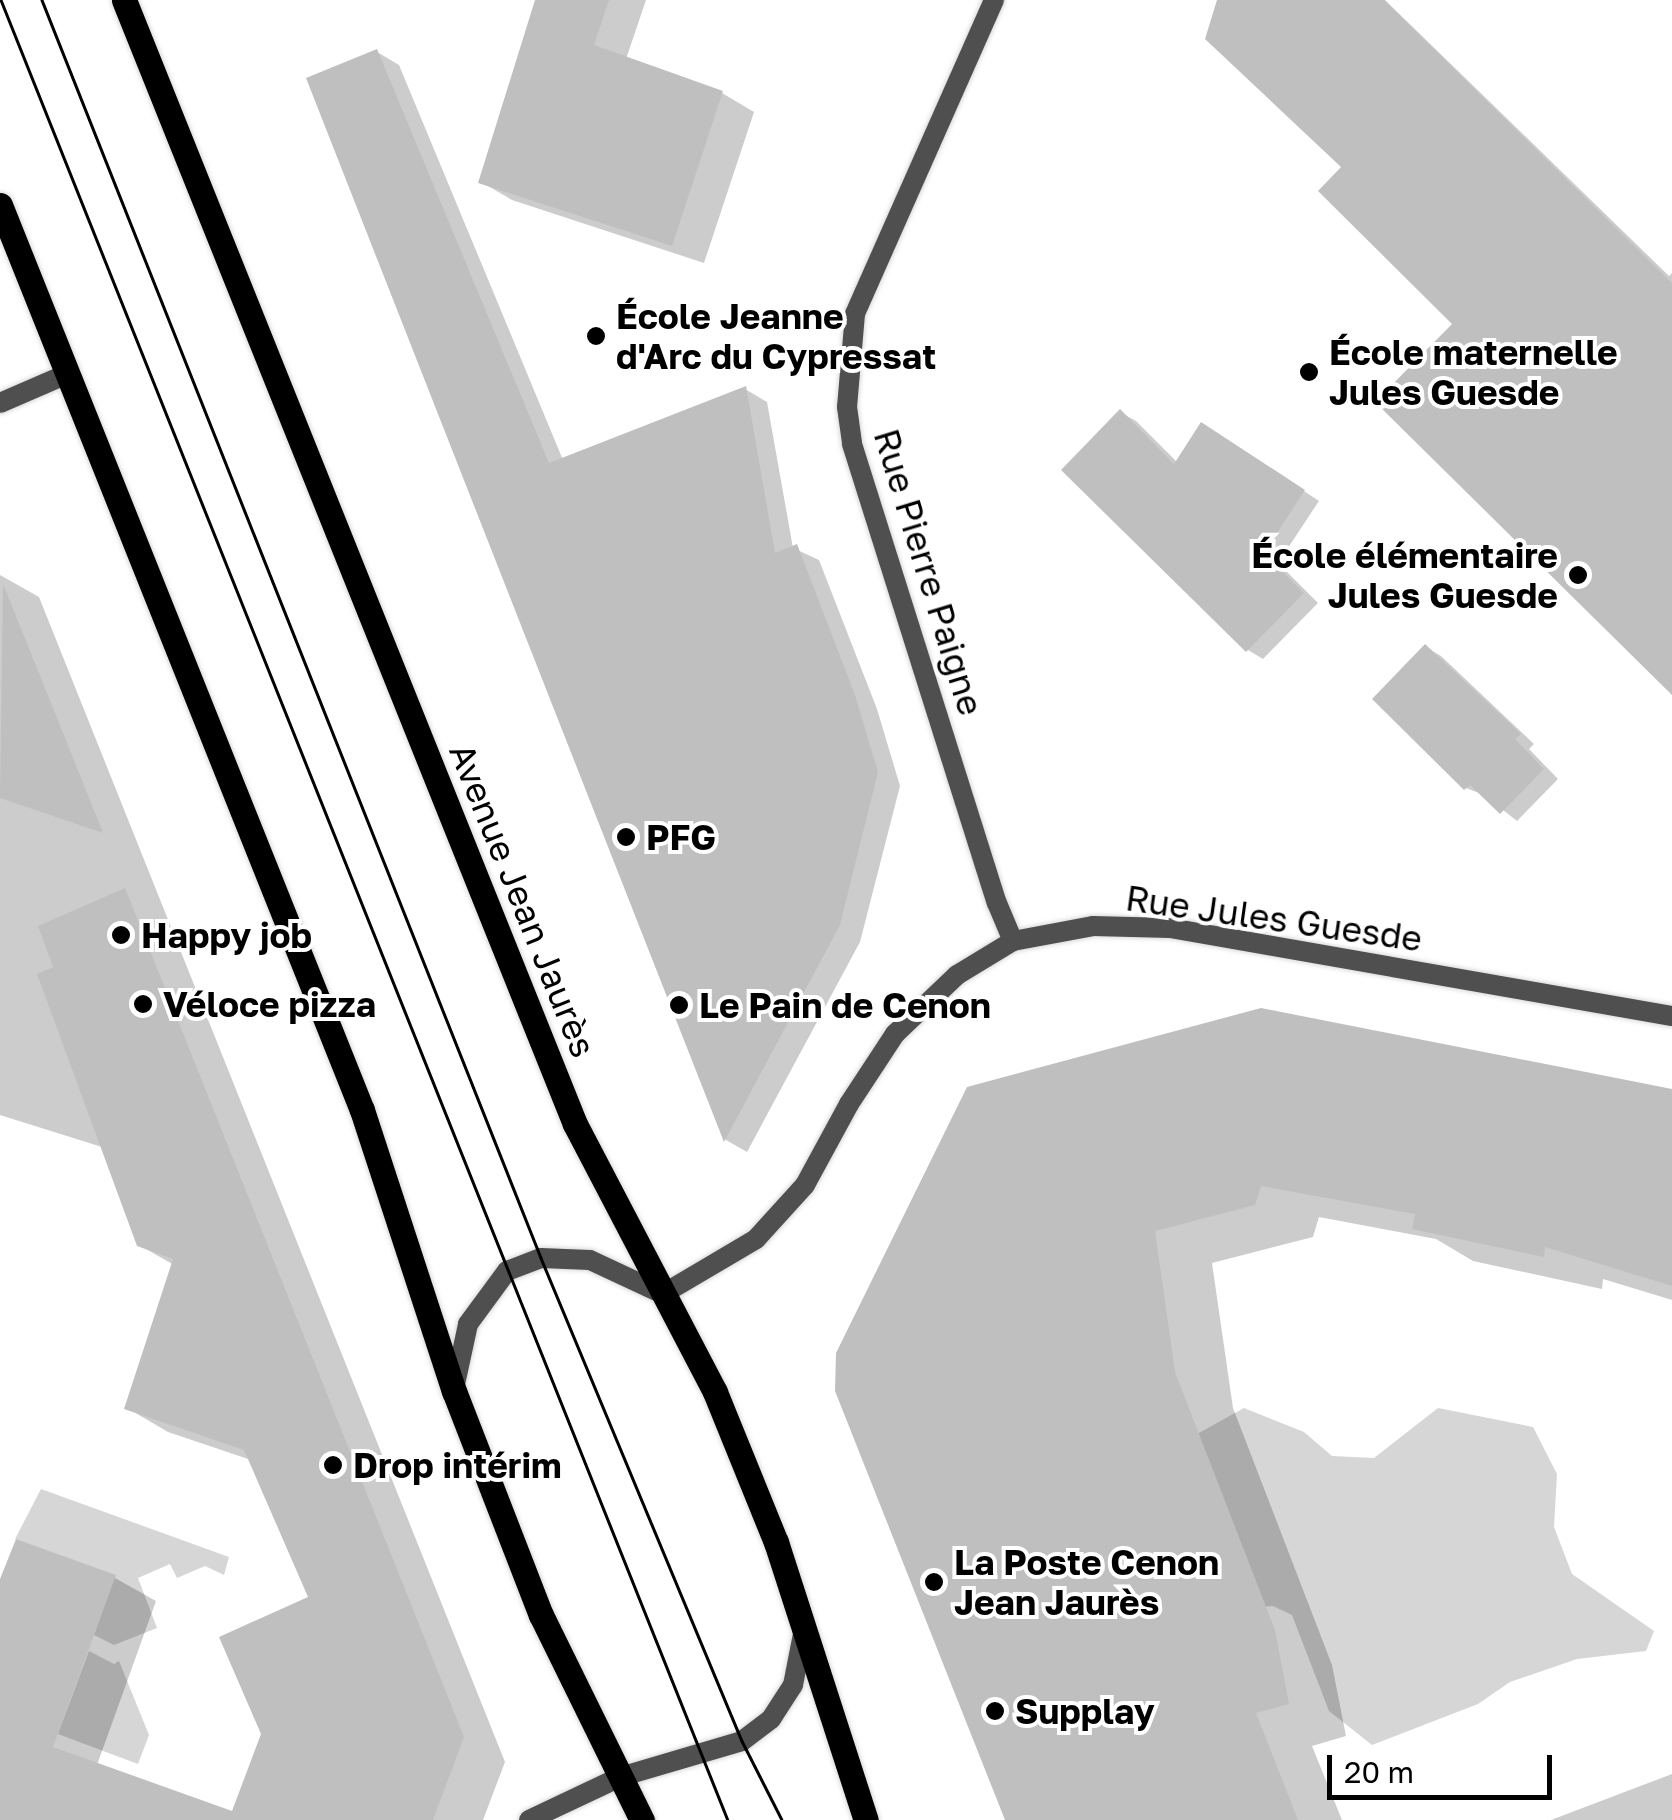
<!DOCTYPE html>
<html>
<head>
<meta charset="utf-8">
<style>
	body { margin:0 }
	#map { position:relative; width:1672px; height:1820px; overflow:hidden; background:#fff; font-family:"Golos Text",sans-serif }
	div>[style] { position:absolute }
	.green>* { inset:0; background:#d6d6d6 }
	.shadow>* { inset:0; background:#0003 }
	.building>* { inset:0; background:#bfbfbf }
	.roads { filter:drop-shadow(0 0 2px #dbdbdb) drop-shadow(0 0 2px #dbdbdb) }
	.minor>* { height:20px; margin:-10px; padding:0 10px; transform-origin:10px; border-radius:10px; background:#4f4f4f }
	.primary>* { height:25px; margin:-12.5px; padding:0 12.5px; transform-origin:12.5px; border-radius:12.5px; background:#000 }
	.tram>* { height:2.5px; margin:-1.25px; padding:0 1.25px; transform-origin:1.25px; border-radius:1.25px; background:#000 }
	.dots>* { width:28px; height:28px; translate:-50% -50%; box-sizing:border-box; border:5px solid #fff; border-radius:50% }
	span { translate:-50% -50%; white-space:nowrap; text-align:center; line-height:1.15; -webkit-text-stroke:8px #fff; paint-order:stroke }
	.poi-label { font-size:35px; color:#000; font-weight:700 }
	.left { translate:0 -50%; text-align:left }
	.right { translate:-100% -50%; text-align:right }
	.street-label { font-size:35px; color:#000 }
	.scale { position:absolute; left:1327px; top:1755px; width:225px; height:45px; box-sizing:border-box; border:5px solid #000; border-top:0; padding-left:12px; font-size:30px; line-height:35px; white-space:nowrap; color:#000; -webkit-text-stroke:8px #fff; paint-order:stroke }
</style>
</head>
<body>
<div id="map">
	<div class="green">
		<i style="clip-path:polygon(1244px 1408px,1304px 1432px,1332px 1456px,1374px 1458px,1438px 1408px,1533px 1427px,1557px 1474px,1554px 1527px,1572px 1574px,1654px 1631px,1646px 1651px,1577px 1659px,1510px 1682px,1478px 1704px,1372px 1745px,1329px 1711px,1292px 1615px,1273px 1606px,1171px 1616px,1130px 1471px)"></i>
		<i style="clip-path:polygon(41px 1489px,229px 1557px,224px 1575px,205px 1566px,177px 1578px,170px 1564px,138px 1578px,157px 1628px,114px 1645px,94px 1635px,115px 1575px,15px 1539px)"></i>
		<i style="clip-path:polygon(89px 1651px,114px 1664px,119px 1661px,149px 1735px,138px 1764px,58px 1734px)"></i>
	</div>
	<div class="shadow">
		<i style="clip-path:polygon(538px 0,646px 0,626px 59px,722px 93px,754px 112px,704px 263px,512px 200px,481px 182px)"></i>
		<i style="clip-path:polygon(1219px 0,1385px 0,1669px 276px,1672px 273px,1672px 690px,1456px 324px)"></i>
		<i style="clip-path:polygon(377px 52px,399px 65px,563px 460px,745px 389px,767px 402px,793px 548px,819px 560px,877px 709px,900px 786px,860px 942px,747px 1152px,726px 1140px,310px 80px)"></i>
		<i style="clip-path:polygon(1120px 412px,1136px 421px,1178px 463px,1217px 434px,1319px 501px,1278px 563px,1318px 603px,1263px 659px,1248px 650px)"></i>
		<i style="clip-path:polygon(0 575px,39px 597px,505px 1762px,483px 1820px,0 1820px,0 1589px,115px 1578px,156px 1601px,97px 1765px,234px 1815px,312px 1598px,251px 1460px,168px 1432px,127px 1408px,174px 1265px,139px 1245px,105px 1148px,0 1115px)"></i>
		<i style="clip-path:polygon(1425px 647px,1441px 656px,1534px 744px,1529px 749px,1558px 779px,1517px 821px,1484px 795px,1466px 788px)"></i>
		<i style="clip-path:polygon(969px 1089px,1672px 1091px,1672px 1300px,1603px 1279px,1602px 1289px,1473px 1261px,1436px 1239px,1319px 1217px,1313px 1237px,1212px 1263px,1233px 1408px,1332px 1665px,1346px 1736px,1312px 1746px,1342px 1820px,1007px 1820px)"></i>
		<i style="clip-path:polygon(1672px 1774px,1672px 1820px,1551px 1820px)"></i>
	</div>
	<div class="building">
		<i style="clip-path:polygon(535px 0,609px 0,594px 45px,723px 91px,672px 246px,478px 183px)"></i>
		<i style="clip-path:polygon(1217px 0,1384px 0,1672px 283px,1672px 695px,1375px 402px,1452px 324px,1318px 191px,1341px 167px,1205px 39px)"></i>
		<i style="clip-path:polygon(377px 49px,549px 463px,746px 386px,775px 553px,797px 544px,855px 695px,878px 772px,840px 925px,724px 1142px,306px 78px)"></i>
		<i style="clip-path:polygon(1120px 409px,1174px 464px,1201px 422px,1305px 490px,1264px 553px,1304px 593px,1246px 652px,1061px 470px)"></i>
		<i style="clip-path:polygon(3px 584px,55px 713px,103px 833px,0 798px)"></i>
		<i style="clip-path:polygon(1425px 644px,1521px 734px,1515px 739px,1544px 769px,1500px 814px,1470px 785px,1464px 790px,1372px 699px)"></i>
		<i style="clip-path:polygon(125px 888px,464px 1737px,433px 1820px,0 1820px,0 1579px,16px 1539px,116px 1575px,53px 1747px,232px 1811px,261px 1734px,219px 1637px,308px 1597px,244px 1450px,124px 1409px,173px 1259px,137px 1246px,37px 974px,53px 967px,38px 926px)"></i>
		<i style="clip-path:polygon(1261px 1008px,1672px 1089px,1672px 1286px,1545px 1247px,1544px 1257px,1412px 1229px,1415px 1214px,1261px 1186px,1255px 1205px,1155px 1231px,1175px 1372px,1275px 1630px,1289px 1704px,1256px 1713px,1298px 1820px,1005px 1820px,835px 1391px,836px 1353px,967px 1087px)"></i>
	</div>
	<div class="roads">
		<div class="minor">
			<i style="left:994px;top:0;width:343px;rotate:113.9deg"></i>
			<i style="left:855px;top:314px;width:93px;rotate:94.9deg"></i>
			<i style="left:847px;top:407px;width:37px;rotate:82deg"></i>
			<i style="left:852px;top:444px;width:481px;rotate:72.5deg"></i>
			<i style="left:997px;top:903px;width:41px;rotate:67.2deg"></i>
			<i style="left:0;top:403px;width:73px;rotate:-23.4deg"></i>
			<i style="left:454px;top:1389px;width:66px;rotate:-77.8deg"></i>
			<i style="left:468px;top:1324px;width:66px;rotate:-53.7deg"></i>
			<i style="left:507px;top:1271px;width:36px;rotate:-21deg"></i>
			<i style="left:541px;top:1258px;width:49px;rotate:2.3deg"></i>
			<i style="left:590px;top:1260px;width:81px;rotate:25deg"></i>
			<i style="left:663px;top:1294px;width:108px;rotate:-30.6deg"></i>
			<i style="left:756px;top:1239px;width:73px;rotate:-47.8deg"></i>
			<i style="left:805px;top:1185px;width:92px;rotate:-61.5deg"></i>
			<i style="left:849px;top:1104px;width:84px;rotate:-56.7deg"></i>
			<i style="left:895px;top:1034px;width:86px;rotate:-43.6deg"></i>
			<i style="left:957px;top:975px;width:66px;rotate:-31.3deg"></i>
			<i style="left:1013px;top:941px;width:81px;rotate:-10.6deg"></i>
			<i style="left:1093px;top:926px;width:77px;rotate:1.5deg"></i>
			<i style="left:1170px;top:928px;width:510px;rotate:9.94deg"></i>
			<i style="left:529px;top:1820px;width:101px;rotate:-25.3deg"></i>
			<i style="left:620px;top:1777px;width:127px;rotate:-16.4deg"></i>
			<i style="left:742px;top:1741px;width:36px;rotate:-37deg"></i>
			<i style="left:771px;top:1719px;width:40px;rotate:-57.1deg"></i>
			<i style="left:793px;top:1685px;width:57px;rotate:-78.9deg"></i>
		</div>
		<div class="primary">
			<i style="left:124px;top:0;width:1211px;rotate:68.14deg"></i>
			<i style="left:575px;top:1124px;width:302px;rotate:62.4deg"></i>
			<i style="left:715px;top:1392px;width:162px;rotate:67.9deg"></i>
			<i style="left:776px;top:1542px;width:292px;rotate:72.1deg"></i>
			<i style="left:0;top:205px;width:975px;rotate:68.2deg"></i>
			<i style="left:362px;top:1110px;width:296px;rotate:71.9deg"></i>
			<i style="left:454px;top:1391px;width:240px;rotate:68.8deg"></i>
			<i style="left:541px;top:1615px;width:229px;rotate:63.8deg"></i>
		</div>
	</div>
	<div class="tram">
		<i style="left:1px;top:0;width:1960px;rotate:68.23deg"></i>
		<i style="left:42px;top:0;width:1353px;rotate:68.36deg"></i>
		<i style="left:541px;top:1258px;width:523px;rotate:67.41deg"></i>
		<i style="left:742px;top:1741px;width:89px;rotate:63.1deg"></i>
	</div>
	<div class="dots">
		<i style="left:596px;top:336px;background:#000"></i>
		<i style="left:1309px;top:372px;background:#000"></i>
		<i style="left:1578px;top:575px;background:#000"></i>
		<i style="left:626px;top:837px;background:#000"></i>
		<i style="left:121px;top:935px;background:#000"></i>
		<i style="left:143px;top:1004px;background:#000"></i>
		<i style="left:679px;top:1005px;background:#000"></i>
		<i style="left:333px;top:1465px;background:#000"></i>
		<i style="left:934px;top:1582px;background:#000"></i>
		<i style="left:995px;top:1711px;background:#000"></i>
	</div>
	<div class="poi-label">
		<span class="left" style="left:616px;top:336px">École Jeanne<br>d'Arc du Cypressat</span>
		<span class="left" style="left:1329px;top:372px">École maternelle<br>Jules Guesde</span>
		<span class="right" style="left:1558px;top:575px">École élémentaire<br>Jules Guesde</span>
		<span class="left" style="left:646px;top:837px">PFG</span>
		<span class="left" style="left:141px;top:935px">Happy job</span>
		<span class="left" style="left:163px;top:1004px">Véloce pizza</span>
		<span class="left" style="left:699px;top:1005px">Le Pain de Cenon</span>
		<span class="left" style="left:353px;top:1465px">Drop intérim</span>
		<span class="left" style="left:954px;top:1582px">La Poste Cenon<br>Jean Jaurès</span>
		<span class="left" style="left:1015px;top:1711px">Supplay</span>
	</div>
	<div class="street-label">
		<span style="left:929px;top:572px;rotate:73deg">Rue Pierre Paigne</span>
		<span style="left:523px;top:900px;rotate:68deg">Avenue Jean Jaurès</span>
		<span style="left:1274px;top:918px;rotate:8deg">Rue Jules Guesde</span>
	</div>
	<div class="scale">20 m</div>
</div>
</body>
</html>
